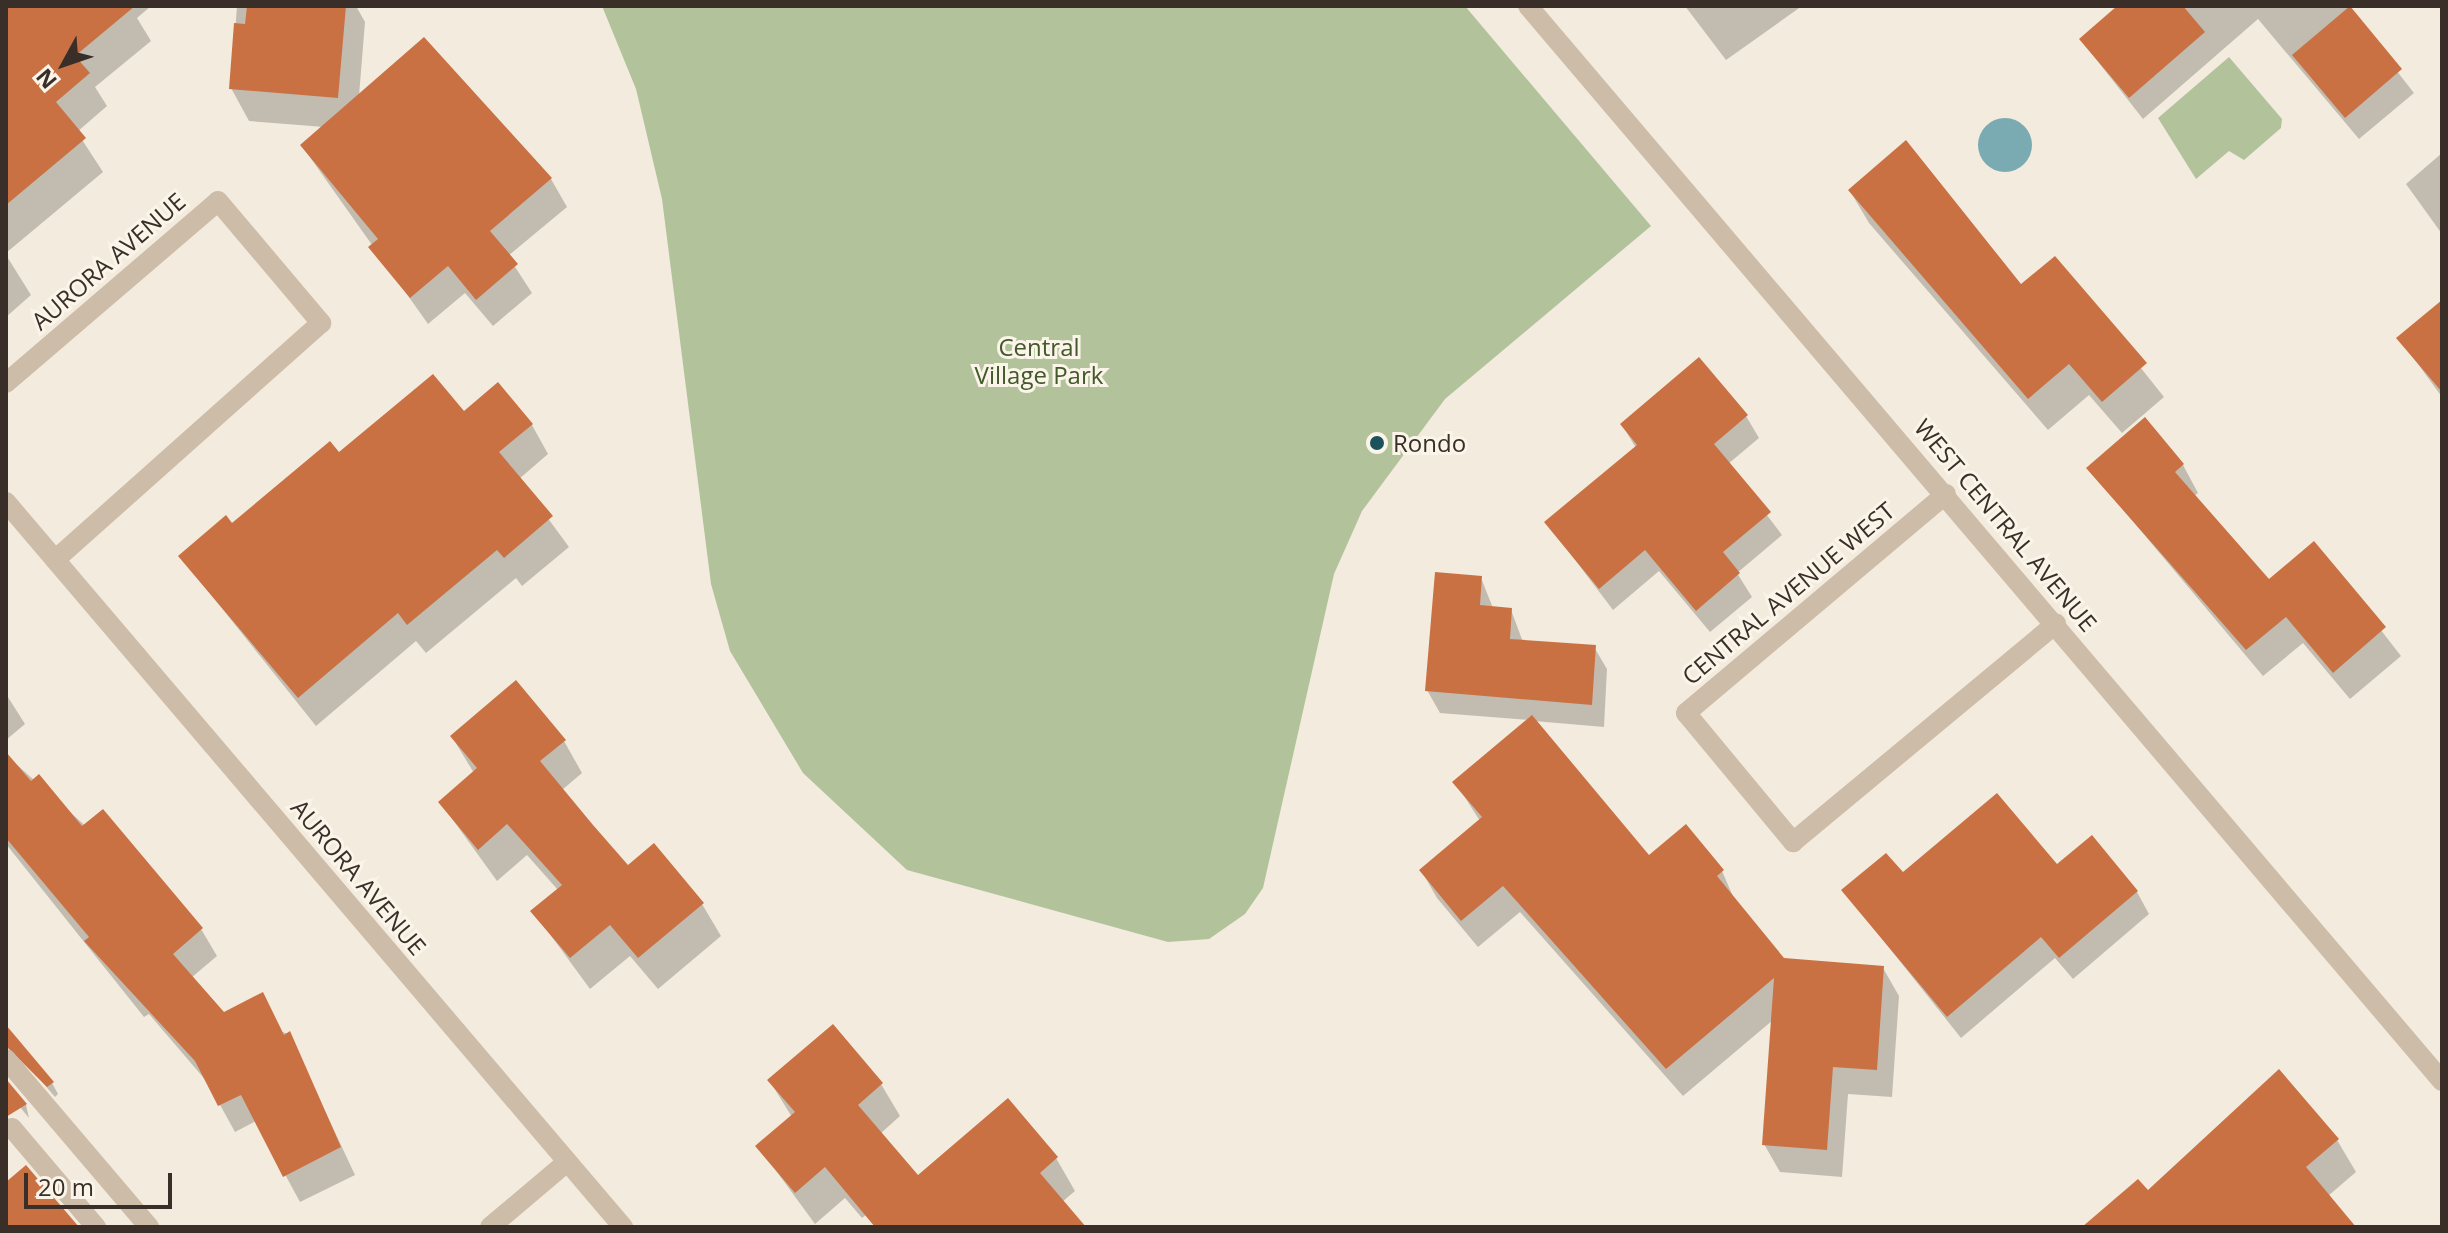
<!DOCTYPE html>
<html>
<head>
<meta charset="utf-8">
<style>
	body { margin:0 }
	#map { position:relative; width:2448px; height:1233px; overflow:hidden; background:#f3ebdd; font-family:"Open Sans",sans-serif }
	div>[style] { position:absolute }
	.green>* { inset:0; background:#b2c39c }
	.water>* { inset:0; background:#7aaab2 }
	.round { border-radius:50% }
	.shadow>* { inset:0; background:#0003 }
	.building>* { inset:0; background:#ca7144 }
	.minor>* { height:20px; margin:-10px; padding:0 10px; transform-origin:10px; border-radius:10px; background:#ccbca8 }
	.dots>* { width:22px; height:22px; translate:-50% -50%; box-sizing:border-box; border:4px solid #faf4e9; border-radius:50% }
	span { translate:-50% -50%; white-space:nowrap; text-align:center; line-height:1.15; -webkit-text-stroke:6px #faf4e9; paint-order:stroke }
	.street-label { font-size:24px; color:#392f28 }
	.park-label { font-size:24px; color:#43582b }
	.poi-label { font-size:24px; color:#392f28 }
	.left { translate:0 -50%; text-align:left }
	.frame { position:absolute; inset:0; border:8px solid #392f28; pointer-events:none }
	.north { position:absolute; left:24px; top:24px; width:80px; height:80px; -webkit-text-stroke:6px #faf4e9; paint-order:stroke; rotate:230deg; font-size:22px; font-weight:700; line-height:32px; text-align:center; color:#392f28 }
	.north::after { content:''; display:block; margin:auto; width:28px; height:36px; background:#392f28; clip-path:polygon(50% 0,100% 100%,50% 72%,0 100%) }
	.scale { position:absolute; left:24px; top:1173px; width:148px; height:36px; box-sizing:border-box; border:4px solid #392f28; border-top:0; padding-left:10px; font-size:24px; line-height:28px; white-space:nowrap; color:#392f28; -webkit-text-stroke:6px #faf4e9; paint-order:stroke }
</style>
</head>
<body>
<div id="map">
	<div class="green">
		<i style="clip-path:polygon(602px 6px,1465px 6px,1651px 226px,1445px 399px,1362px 511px,1334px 574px,1263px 888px,1245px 914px,1209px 939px,1168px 942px,907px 870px,803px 773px,730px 651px,711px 584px,662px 199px,636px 89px)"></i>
		<i style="clip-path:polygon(2229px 57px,2282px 119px,2281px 128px,2244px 160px,2229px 151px,2196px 179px,2158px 118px)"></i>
	</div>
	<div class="water">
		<i class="round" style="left:1978px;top:118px;width:54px;height:54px"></i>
	</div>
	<div class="shadow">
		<i style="clip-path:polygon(29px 6px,151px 6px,137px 18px,151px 41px,95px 87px,107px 106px,77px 132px,103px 172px,6px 253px,6px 26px)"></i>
		<i style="clip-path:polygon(237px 6px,356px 6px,365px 22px,359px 96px,424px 39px,551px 179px,567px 207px,508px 256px,532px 293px,493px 326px,465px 293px,428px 324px,302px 146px,324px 127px,249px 121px,231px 88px)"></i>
		<i style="clip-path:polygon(1685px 6px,1802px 6px,1726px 60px)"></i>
		<i style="clip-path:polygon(2122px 6px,2346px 6px,2414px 93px,2359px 139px,2258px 19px,2143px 119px,2081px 40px)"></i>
		<i style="clip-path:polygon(2442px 153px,2442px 234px,2406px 184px)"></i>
		<i style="clip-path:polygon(1850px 191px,2021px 287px,2054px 259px,2164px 397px,2122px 433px,2089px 395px,2048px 430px,1869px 223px)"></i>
		<i style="clip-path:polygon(6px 255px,31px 295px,6px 317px)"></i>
		<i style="clip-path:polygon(2442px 303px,2442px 397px,2399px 338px)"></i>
		<i style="clip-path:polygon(464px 414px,532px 425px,548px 454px,519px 479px,569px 547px,522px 586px,516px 578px,426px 653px,416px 641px,316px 726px,180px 556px,339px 455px)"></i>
		<i style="clip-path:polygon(1746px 416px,1759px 438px,1728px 464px,1782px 535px,1737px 573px,1752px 597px,1710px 632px,1659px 571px,1613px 610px,1547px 523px,1636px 448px,1622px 425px)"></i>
		<i style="clip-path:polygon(2183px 465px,2198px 493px,2194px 496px,2269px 582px,2314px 544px,2401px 656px,2350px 699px,2303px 643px,2263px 676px,2088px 468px)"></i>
		<i style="clip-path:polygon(1481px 578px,1493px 608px,1511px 610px,1523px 642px,1594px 647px,1607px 669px,1604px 727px,1534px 721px,1649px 858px,1722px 871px,1735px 901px,1784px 960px,1883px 968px,1899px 996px,1892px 1097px,1848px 1094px,1842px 1177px,1780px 1172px,1764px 1144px,1773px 1020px,1683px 1096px,1520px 912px,1478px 947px,1437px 898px,1421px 870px,1480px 821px,1455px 782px,1529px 720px,1440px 713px,1427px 690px)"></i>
		<i style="clip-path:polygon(6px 694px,25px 724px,6px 740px)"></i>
		<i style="clip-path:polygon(452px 737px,564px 741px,582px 773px,562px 790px,628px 867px,702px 904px,721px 936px,658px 989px,630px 956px,590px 989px,533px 911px,558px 890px,527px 855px,497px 881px,440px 802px,474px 773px)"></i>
		<i style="clip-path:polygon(6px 755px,201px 929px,217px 956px,191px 978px,224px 1015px,289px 1034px,355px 1175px,300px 1202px,256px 1121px,235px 1132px,208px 1083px,149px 1014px,144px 1017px,6px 844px)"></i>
		<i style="clip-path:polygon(2057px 867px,2137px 892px,2149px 914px,2073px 979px,2055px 958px,1961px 1038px,1844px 891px,1902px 875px)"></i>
		<i style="clip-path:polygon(26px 1063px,52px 1083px,58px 1094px,55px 1097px)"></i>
		<i style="clip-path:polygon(769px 1080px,881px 1084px,900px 1116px,880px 1134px,917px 1177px,1008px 1101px,1056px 1158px,1075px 1191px,1062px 1202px,1083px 1227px,901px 1227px,881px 1203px,862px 1218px,845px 1198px,815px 1224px,758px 1146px,792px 1117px)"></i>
		<i style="clip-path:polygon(6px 1082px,26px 1105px,29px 1118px,6px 1090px)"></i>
		<i style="clip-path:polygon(2337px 1140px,2356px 1172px,2328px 1196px,2350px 1227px,2085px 1227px,2148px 1193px)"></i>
	</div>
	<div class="building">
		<i style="clip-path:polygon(6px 6px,135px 6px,75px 56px,90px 73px,56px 102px,86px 138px,6px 205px)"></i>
		<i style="clip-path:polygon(247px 6px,346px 6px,338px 98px,229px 89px,234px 23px,245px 24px)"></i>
		<i style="clip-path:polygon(2117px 6px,2183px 6px,2205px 32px,2129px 98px,2079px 39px)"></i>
		<i style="clip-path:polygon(2350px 6px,2402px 69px,2345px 118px,2292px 55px)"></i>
		<i style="clip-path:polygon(424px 37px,552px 178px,490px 231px,518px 264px,476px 300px,448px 266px,410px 298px,368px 247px,378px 239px,300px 145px)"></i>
		<i style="clip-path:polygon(1906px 140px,2021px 284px,2055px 256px,2147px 363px,2102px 402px,2069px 364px,2028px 399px,1848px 190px)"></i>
		<i style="clip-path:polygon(2442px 300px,2442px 392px,2396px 338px)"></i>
		<i style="clip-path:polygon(1699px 357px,1748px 415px,1714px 444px,1771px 512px,1723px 552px,1740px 573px,1696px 611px,1645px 550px,1599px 589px,1544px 522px,1637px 445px,1620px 424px)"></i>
		<i style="clip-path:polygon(433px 374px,464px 411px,498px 382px,533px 424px,499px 452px,553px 516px,504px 558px,497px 550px,407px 625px,398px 613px,298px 698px,178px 556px,226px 515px,232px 523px,330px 441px,339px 452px)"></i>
		<i style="clip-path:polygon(2145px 417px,2184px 464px,2175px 472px,2269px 579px,2314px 541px,2386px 627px,2333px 673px,2286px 617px,2246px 650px,2086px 468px)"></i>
		<i style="clip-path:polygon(1435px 572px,1482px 576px,1480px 605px,1512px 608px,1510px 639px,1596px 645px,1592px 705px,1425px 691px)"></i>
		<i style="clip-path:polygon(516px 680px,566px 740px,540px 761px,593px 825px,628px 865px,654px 843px,704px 903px,638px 958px,610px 925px,570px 958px,530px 911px,562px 885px,507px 824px,478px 850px,438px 802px,477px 768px,450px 736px)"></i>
		<i style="clip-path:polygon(1532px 715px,1649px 855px,1686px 824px,1724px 870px,1717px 876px,1784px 958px,1884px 966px,1877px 1070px,1833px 1067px,1827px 1150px,1762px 1145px,1774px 978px,1666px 1069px,1503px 886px,1461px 921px,1419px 870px,1482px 817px,1452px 782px)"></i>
		<i style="clip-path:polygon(6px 752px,31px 781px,39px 774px,82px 826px,103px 809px,203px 928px,173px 954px,224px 1012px,263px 992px,284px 1035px,290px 1031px,341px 1147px,283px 1177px,241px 1095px,218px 1106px,195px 1061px,84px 941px,89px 937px,6px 838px)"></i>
		<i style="clip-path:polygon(1997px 793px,2057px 864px,2092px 835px,2138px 891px,2059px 958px,2041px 937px,1947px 1017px,1841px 890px,1886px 853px,1903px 872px)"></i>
		<i style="clip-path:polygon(833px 1024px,883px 1083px,858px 1105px,918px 1175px,1008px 1098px,1058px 1157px,1040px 1173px,1086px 1227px,875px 1227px,825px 1167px,795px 1193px,755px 1146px,795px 1112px,767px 1080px)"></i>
		<i style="clip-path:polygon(6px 1025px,54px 1082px,47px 1087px,6px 1046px)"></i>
		<i style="clip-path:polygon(2279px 1069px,2339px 1139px,2306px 1167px,2356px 1227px,2082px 1227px,2138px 1179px,2148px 1190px)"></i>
		<i style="clip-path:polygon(6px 1079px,27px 1104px,6px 1117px)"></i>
		<i style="clip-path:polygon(26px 1165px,79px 1227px,6px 1227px,6px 1182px)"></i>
	</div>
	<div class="minor">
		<i style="left:1528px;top:6px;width:1411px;rotate:49.63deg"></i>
		<i style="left:6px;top:383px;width:279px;rotate:-40.6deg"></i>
		<i style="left:218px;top:201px;width:160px;rotate:49.8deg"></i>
		<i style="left:321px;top:323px;width:356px;rotate:138.3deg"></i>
		<i style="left:1946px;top:494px;width:340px;rotate:139.9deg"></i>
		<i style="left:1686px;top:713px;width:168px;rotate:50.3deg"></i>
		<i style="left:1793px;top:842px;width:342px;rotate:-39.7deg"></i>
		<i style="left:6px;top:502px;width:952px;rotate:49.6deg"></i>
		<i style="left:6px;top:1059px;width:221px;rotate:49.6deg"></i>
		<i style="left:12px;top:1128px;width:130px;rotate:49.7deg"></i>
		<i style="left:490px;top:1227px;width:101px;rotate:-40.2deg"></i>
	</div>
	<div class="dots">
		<i style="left:1377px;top:443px;background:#1c525c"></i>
	</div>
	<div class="street-label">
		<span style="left:108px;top:261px;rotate:-41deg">AURORA AVENUE</span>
		<span style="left:2006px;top:525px;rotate:50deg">WEST CENTRAL AVENUE</span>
		<span style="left:1788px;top:593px;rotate:-40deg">CENTRAL AVENUE WEST</span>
		<span style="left:359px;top:877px;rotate:50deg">AURORA AVENUE</span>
	</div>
	<div class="park-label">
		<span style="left:1039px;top:361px">Central<br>Village Park</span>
	</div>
	<div class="poi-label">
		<span class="left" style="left:1393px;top:443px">Rondo</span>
	</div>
	<div class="frame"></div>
	<div class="north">N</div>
	<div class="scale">20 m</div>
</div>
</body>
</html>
